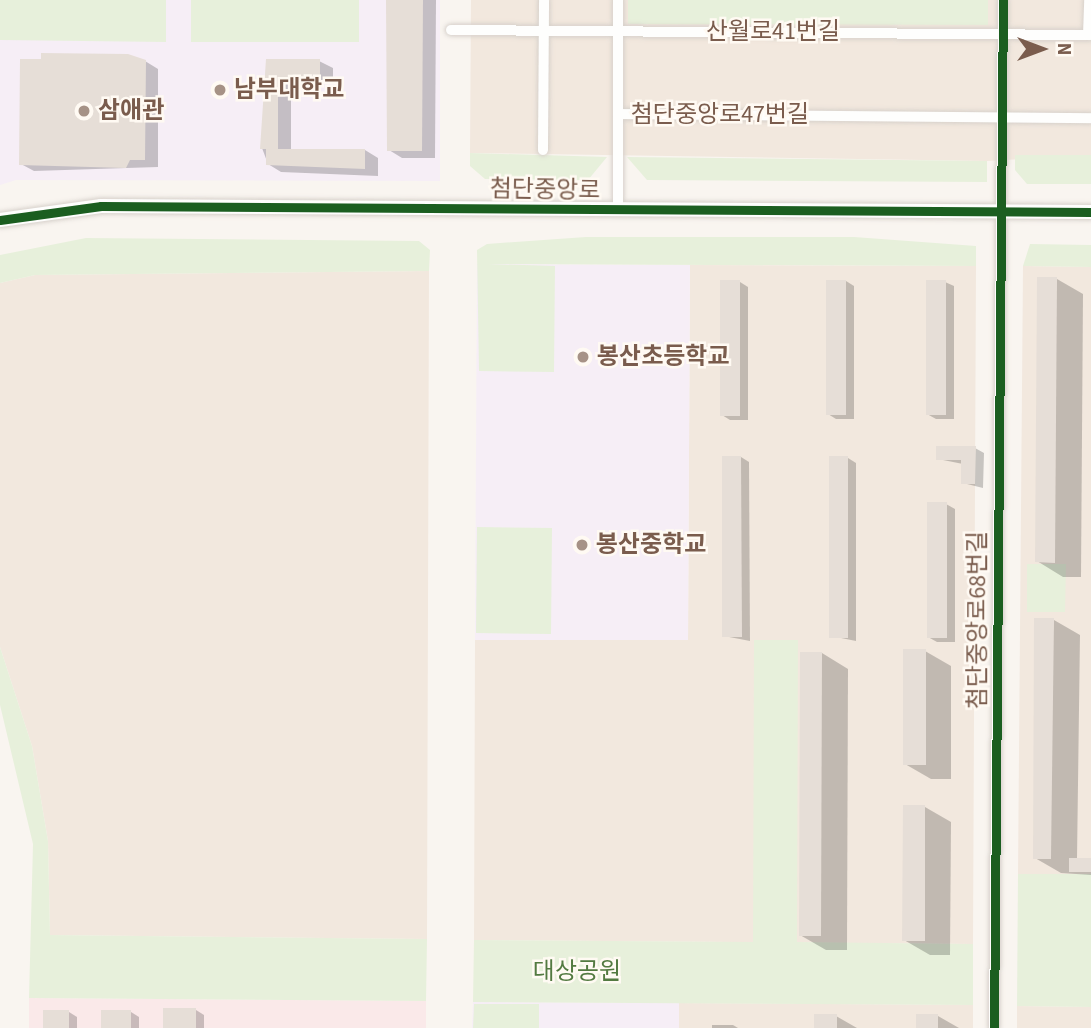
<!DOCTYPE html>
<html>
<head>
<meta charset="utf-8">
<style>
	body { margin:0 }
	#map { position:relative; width:1091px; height:1028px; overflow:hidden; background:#f9f5f0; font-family:"Source Sans 3","Noto Sans KR",sans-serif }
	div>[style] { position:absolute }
	.residential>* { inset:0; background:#f2e8de }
	.education>* { inset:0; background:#f6eef6 }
	.medical>* { inset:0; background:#fae9e9 }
	.green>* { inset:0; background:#e7f0db }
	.shadow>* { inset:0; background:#0003 }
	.building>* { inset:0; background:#e6ded7 }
	.roads { filter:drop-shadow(0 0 2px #d7d1cb) drop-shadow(0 0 2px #d7d1cb) }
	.street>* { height:10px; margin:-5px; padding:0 5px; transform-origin:5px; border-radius:5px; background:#fefefd }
	.secondary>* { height:14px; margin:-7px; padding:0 7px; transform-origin:7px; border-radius:7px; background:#fefefd }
	.cycleway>* { height:9px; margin:-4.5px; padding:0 4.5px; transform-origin:4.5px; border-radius:4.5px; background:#1b5e20 }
	.dots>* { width:19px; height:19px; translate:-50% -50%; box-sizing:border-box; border:4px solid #fffaf3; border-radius:50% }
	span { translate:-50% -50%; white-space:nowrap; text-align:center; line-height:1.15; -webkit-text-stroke:5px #fffaf3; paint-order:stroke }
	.street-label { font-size:24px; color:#7a5c4d }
	.poi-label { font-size:24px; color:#7a5c4d; font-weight:700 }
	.left { translate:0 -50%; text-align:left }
	.park-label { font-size:24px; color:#537a41 }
	.north { position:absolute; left:1007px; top:14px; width:70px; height:70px; -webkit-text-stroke:5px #fffaf3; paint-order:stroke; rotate:90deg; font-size:19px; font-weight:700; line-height:28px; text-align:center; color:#7a5c4d }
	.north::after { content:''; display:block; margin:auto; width:24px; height:32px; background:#7a5c4d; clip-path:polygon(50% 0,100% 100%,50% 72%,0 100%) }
</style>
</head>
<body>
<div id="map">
	<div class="residential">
		<i style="clip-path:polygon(471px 0,1091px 0,1091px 155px,987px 161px,470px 153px)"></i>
		<i style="clip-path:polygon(690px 265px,976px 266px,973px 944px,474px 940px,475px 640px,688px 640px)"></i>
		<i style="clip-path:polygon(1023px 266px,1091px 267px,1091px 874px,1018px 874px)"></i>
		<i style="clip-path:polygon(429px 271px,427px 939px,50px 935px,48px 841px,32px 746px,0 647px,0 283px,35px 275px)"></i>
		<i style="clip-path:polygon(679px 1003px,973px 1005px,973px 1028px,679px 1028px)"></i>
		<i style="clip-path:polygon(1017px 1006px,1091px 1007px,1091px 1028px,1017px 1028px)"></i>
	</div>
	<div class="education">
		<i style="clip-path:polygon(0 0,440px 0,440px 181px,16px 180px,0 185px)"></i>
		<i style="clip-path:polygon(477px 264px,690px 265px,688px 640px,475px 640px)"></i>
		<i style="clip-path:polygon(473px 1002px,679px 1003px,679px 1028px,472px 1028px)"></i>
	</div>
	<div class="medical">
		<i style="clip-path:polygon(29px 998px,426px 1001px,426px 1028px,29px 1028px)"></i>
	</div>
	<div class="green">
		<i style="clip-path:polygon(0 0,166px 0,166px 42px,0 40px)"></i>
		<i style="clip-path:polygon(191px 0,359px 0,359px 42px,191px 42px)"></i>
		<i style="clip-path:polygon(628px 0,988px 0,988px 25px,628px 24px)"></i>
		<i style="clip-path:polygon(470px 153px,607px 157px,588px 180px,485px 179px,470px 166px)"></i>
		<i style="clip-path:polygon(1015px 155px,1091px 155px,1091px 184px,1027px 184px,1015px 170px)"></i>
		<i style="clip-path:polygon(627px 157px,987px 161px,987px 182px,647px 180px)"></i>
		<i style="clip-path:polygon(586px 237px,854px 237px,976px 246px,976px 266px,488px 264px,555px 266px,554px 372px,479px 371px,477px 250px,487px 244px)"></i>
		<i style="clip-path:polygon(86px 238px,419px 241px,430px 250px,429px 271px,35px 275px,0 283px,0 255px)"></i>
		<i style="clip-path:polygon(1030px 244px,1091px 245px,1091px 267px,1023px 266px)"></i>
		<i style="clip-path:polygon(477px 527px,552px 528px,551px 634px,476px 633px)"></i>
		<i style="clip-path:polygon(1027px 564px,1066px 564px,1065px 612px,1027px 612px)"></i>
		<i style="clip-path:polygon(754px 640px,798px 640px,797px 942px,973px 944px,973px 1005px,473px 1002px,474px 940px,753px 942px)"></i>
		<i style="clip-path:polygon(0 647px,32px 746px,48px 841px,50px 935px,427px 939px,426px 1001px,29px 998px,33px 844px,0 705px)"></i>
		<i style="clip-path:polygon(1018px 874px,1091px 874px,1091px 1007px,1017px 1006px)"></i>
		<i style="clip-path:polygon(474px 1004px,539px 1004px,539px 1028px,473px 1028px)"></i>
	</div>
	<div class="shadow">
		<i style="clip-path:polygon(390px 0,436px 0,435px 158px,402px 158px,389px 150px)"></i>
		<i style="clip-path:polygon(145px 61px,158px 69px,158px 167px,34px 171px,21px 164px)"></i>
		<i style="clip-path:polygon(267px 61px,319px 61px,333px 68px,333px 84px,291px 84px,291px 150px,365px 150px,378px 158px,378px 176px,281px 172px,268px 164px,262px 148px)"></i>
		<i style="clip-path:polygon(1057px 279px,1083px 294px,1081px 577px,1063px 577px,1037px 561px)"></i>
		<i style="clip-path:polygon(846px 281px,854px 286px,854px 419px,836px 419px,828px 414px)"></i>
		<i style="clip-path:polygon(740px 282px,748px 287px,748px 420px,730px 420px,722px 415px)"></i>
		<i style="clip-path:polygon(945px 282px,954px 286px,954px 419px,936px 419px,927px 414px)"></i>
		<i style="clip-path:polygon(975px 448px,984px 453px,983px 488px,963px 483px,963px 464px,938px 459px)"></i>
		<i style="clip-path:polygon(741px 457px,749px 462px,750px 641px,724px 636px)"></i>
		<i style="clip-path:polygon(848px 458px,856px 463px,856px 641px,831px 636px)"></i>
		<i style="clip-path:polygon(946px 504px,955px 509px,955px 642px,937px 642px,928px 637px)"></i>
		<i style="clip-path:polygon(1054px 620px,1080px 635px,1077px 859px,1091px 859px,1091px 875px,1061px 873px,1035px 858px)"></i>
		<i style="clip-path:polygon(925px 651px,951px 666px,951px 779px,931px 779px,905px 764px)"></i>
		<i style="clip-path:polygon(822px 653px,848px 669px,847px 950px,826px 950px,800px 935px)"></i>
		<i style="clip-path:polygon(925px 807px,951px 822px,950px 955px,930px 955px,904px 940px)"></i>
		<i style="clip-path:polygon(196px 1010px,204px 1015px,204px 1028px,165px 1028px)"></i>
		<i style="clip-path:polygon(69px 1012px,77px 1017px,77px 1028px,44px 1028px)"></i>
		<i style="clip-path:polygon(131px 1012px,139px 1017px,139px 1028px,102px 1028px)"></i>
		<i style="clip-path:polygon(836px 1016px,857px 1028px,816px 1028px)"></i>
		<i style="clip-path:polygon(938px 1016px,959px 1028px,917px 1028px)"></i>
		<i style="clip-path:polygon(712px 1025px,733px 1025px,738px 1028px,712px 1028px)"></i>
	</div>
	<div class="building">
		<i style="clip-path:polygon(386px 0,423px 0,422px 151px,387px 151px)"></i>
		<i style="clip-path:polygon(41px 53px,128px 54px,146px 60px,145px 160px,130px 160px,126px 168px,19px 165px,20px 59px,41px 59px)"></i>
		<i style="clip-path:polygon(266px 59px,320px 59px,320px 78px,278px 78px,278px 149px,365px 149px,365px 169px,266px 165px,266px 149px,260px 149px)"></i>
		<i style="clip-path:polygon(1037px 277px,1057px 277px,1055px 563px,1035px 562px)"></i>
		<i style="clip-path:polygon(720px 280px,740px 280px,740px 416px,720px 416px)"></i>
		<i style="clip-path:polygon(826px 280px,846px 280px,846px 415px,826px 415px)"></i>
		<i style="clip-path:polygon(926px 280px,946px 280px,946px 415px,926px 415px)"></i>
		<i style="clip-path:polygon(936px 446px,976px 446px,975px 484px,961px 484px,961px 460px,936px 460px)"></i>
		<i style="clip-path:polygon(722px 456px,741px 456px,742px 637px,722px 637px)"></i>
		<i style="clip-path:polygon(829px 456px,848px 456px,848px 638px,829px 638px)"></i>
		<i style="clip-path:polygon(927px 502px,947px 502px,947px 638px,927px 638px)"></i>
		<i style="clip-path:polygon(1034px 618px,1054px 618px,1051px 859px,1033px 859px)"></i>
		<i style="clip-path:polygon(903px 649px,926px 649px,926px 765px,903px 765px)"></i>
		<i style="clip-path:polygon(800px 652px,822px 652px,821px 936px,799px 936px)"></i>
		<i style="clip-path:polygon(903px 805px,925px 805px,925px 941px,902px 941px)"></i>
		<i style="clip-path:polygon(1069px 858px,1091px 858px,1091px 872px,1069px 872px)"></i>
		<i style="clip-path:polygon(163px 1008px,196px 1008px,196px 1028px,163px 1028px)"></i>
		<i style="clip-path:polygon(43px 1010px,69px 1010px,69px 1028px,43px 1028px)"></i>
		<i style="clip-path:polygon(101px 1010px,131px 1010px,131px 1028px,101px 1028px)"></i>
		<i style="clip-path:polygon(814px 1014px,837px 1014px,837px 1028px,814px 1028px)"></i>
		<i style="clip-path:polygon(916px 1014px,938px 1014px,938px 1028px,916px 1028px)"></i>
	</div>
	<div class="roads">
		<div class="street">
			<i style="left:451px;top:30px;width:640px;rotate:0.45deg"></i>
			<i style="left:1088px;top:35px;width:35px;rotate:-88deg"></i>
			<i style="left:618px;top:114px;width:473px;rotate:0.5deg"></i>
			<i style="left:543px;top:150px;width:150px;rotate:-89.6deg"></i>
			<i style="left:618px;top:210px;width:210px;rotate:-90deg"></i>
			<i style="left:994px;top:1028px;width:1028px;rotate:-89.5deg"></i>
		</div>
		<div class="secondary">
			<i style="left:0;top:220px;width:102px;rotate:-7.9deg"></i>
			<i style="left:101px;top:206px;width:990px;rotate:0.35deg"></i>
		</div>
	</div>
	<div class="cycleway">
		<i style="left:0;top:220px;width:102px;rotate:-7.9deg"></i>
		<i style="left:101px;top:206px;width:990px;rotate:0.35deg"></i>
		<i style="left:994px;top:1028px;width:1028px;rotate:-89.5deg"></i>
	</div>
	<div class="dots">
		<i style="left:220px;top:90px;background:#a69286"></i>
		<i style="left:84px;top:111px;background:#a69286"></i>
		<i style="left:583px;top:357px;background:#a69286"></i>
		<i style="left:582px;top:545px;background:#a69286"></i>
	</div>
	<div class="street-label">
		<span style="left:773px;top:32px">산월로41번길</span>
		<span style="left:720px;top:115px">첨단중앙로47번길</span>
		<span style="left:545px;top:190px;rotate:1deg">첨단중앙로</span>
		<span style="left:978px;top:620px;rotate:-90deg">첨단중앙로68번길</span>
	</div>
	<div class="poi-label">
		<span class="left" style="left:234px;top:90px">남부대학교</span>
		<span class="left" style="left:98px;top:111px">삼애관</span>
		<span class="left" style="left:597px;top:357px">봉산초등학교</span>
		<span class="left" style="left:596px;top:545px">봉산중학교</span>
	</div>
	<div class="park-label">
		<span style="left:577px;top:972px">대상공원</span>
	</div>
	<div class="north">N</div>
</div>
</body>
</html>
